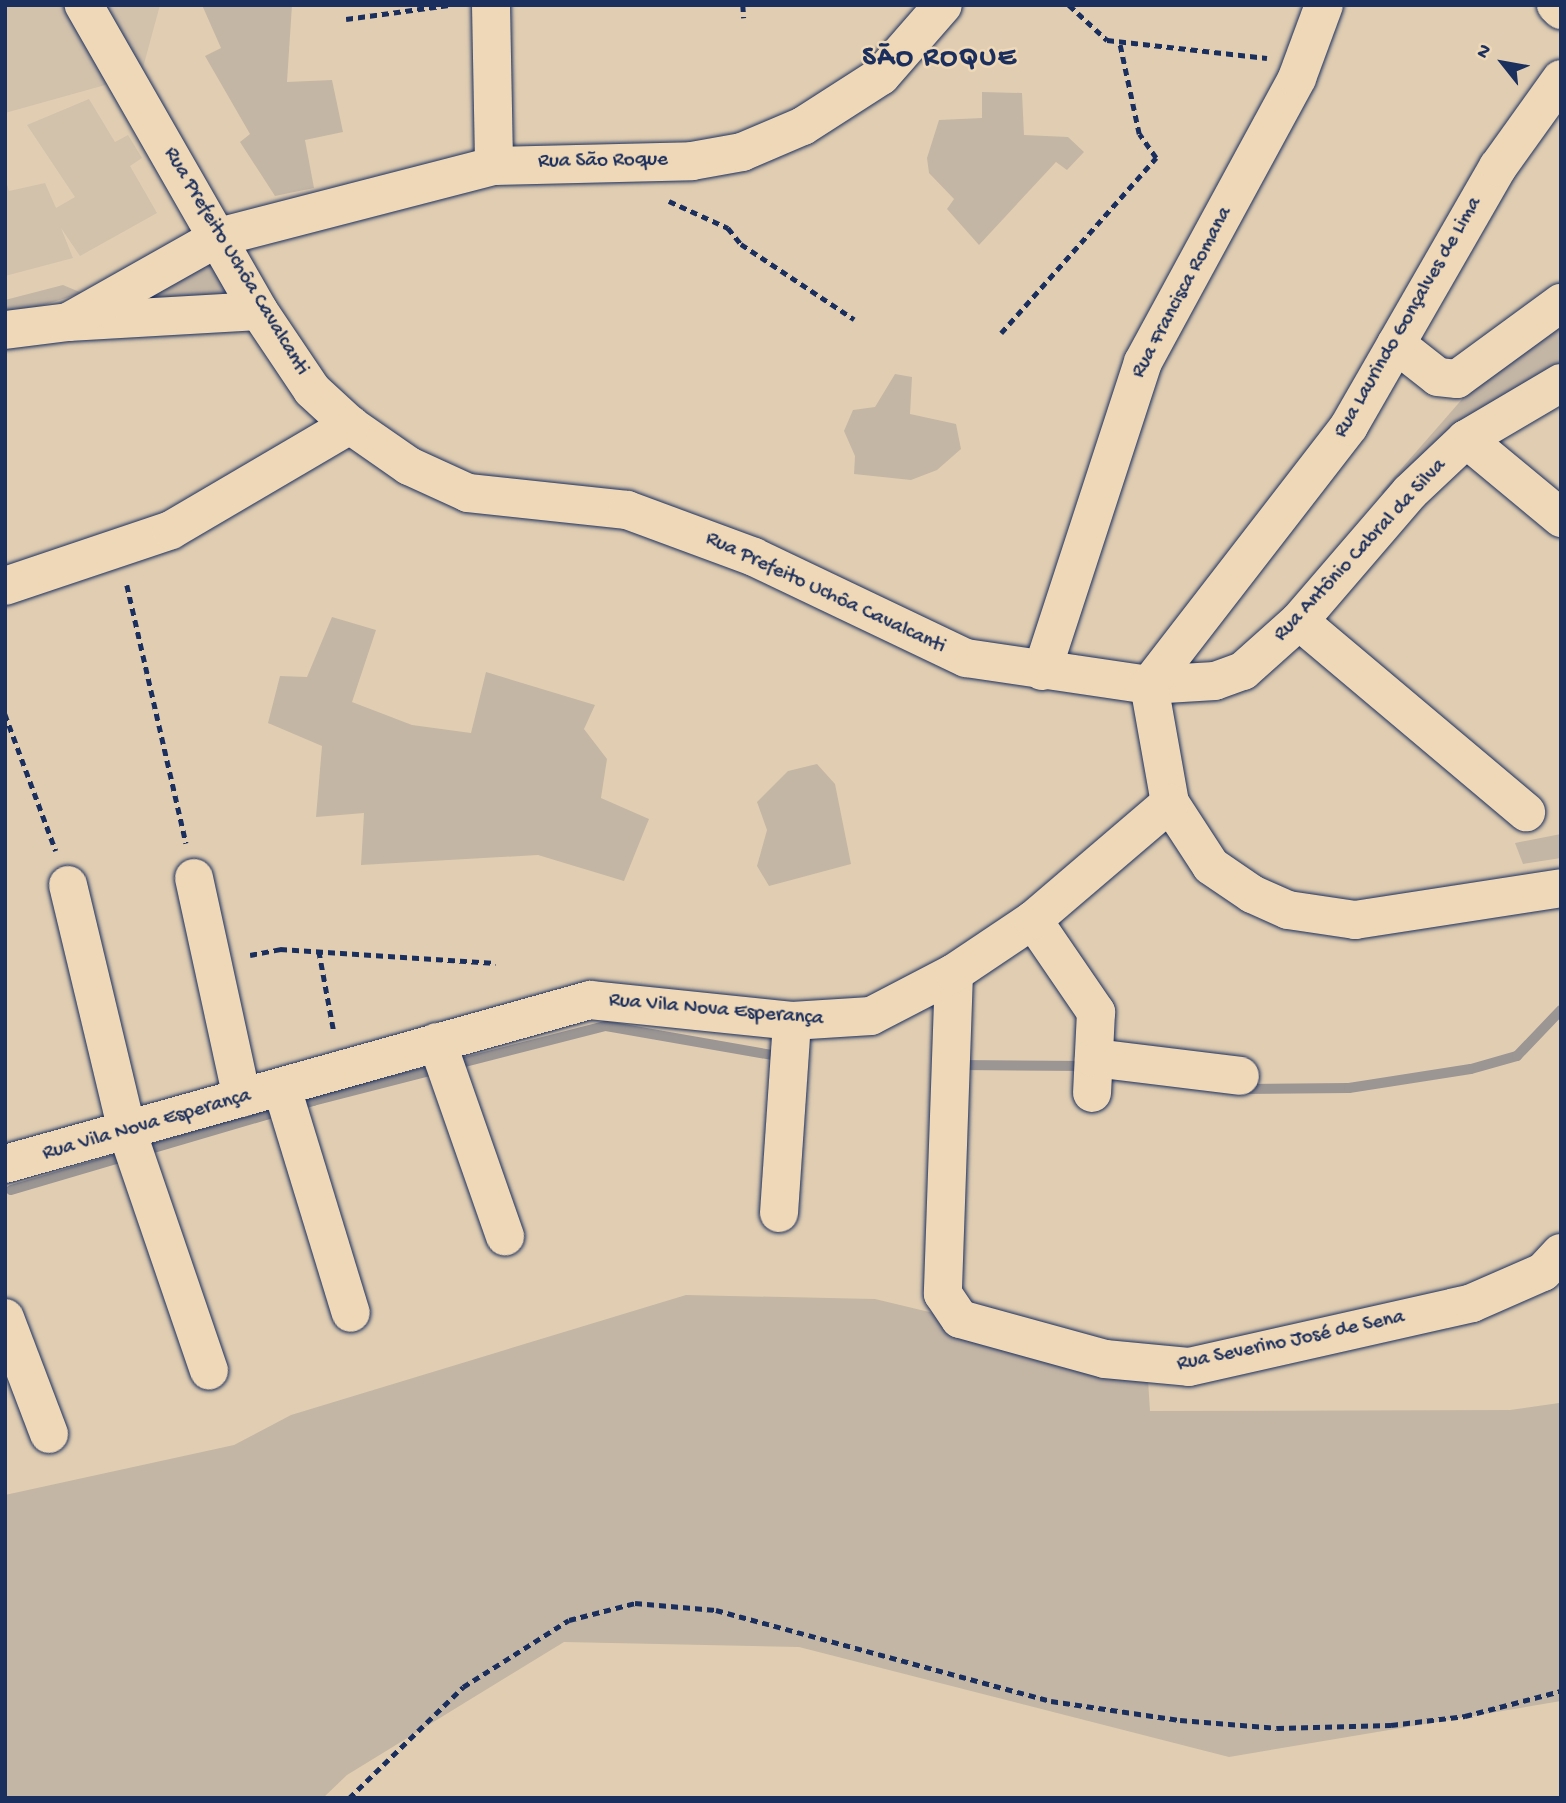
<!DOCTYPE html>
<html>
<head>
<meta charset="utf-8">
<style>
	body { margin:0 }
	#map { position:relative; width:1566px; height:1803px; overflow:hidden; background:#e1ceb2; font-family:"Gochi Hand",sans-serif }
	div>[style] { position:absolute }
	.built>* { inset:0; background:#d2c2ac }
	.green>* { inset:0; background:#c4b6a5 }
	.stream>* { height:10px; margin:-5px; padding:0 5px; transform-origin:5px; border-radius:5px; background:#9b9593 }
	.path>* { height:4.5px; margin-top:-2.25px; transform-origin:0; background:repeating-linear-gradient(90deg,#1b2f5e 0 7px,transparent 0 12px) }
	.roads { filter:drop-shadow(0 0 2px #1b2f5e) drop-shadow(0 0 2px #1b2f5e) }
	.minor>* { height:38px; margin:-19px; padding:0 19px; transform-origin:19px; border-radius:19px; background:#eed8b7 }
	.major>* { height:38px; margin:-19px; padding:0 19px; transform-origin:19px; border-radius:19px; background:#eed8b7 }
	span { translate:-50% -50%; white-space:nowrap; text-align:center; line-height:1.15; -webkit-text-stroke:5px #eed8b7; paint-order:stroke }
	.street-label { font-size:21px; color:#1b2f5e }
	.district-label { font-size:28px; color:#1b2f5e; font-weight:700; letter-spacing:2px }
	.frame { position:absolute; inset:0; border:7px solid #1b2f5e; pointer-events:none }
	.north { position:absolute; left:1468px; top:28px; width:70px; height:70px; -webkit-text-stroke:5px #eed8b7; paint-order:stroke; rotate:301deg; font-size:19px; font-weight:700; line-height:28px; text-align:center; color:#1b2f5e }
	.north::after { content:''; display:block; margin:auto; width:24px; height:32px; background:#1b2f5e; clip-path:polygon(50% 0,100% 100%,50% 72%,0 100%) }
</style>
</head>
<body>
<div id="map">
	<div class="built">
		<i style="clip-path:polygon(5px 5px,160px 5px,141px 75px,5px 113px)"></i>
		<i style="clip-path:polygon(89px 99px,115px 142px,128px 135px,142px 158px,130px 166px,157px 213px,80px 256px,61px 228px,73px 258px,5px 276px,5px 178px,9px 191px,45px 183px,56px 208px,75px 197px,27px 125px)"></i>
	</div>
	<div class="green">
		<i style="clip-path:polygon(202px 5px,292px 5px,287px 82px,332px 80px,343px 132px,305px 140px,314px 188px,275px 196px,240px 142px,250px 134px,205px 56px,221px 48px)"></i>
		<i style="clip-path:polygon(982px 92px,1022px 93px,1024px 135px,1068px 137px,1084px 152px,1067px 170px,1056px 162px,979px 245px,947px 209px,954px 199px,929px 173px,927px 158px,939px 120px,982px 118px)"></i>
		<i style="clip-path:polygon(215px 251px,239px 300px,142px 301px)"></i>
		<i style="clip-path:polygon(63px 285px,82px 293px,5px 317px,5px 300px)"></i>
		<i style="clip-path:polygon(1561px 319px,1561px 375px,1387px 497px,1381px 492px,1471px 389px)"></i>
		<i style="clip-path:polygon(895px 374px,912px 377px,910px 414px,956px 424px,961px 449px,937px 470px,911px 480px,854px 474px,855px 456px,844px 431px,853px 410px,875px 407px)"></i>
		<i style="clip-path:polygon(332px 617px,376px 630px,352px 702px,412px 725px,471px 733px,486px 672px,595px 705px,584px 729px,607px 759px,601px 798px,649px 819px,624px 881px,538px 855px,361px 865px,364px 813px,316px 817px,322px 746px,268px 723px,280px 676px,307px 677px)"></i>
		<i style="clip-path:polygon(817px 764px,835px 784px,851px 864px,769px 886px,757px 866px,767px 830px,757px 802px,788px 771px)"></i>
		<i style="clip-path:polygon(1561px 834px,1561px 858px,1523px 864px,1515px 843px)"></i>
		<i style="clip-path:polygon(686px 1295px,875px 1299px,1147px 1364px,1150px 1411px,1510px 1410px,1559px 1403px,1561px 1394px,1561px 1701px,1229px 1757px,799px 1647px,564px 1642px,347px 1775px,323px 1798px,5px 1798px,5px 1495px,234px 1445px,291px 1415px)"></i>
	</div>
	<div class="stream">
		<i style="left:960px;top:1065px;width:127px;rotate:0.5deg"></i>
		<i style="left:1237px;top:1089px;width:112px;rotate:-0.5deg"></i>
		<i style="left:1349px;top:1088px;width:123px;rotate:-8.9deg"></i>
		<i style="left:1471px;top:1069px;width:48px;rotate:-15.8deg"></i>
		<i style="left:1517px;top:1056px;width:64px;rotate:-46.3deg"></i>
		<i style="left:11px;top:1190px;width:315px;rotate:-16.4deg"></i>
		<i style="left:313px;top:1101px;width:302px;rotate:-14.4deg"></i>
		<i style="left:606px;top:1026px;width:175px;rotate:9.9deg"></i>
	</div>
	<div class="path">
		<i style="left:743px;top:5px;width:13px;rotate:86deg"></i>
		<i style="left:1069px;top:5px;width:52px;rotate:42.6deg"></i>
		<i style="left:1107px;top:40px;width:161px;rotate:6.4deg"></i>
		<i style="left:346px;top:19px;width:104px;rotate:-7.7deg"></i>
		<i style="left:669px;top:201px;width:65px;rotate:24.6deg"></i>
		<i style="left:728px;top:228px;width:21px;rotate:51deg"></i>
		<i style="left:741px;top:244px;width:136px;rotate:33.6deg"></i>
		<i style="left:1001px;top:333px;width:234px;rotate:-48.5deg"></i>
		<i style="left:1156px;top:158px;width:29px;rotate:-125deg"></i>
		<i style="left:1139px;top:134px;width:95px;rotate:-102.1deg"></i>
		<i style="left:127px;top:585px;width:265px;rotate:77.1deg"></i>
		<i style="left:5px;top:714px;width:146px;rotate:69.6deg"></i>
		<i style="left:319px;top:951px;width:82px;rotate:79.5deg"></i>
		<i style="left:250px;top:955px;width:31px;rotate:-11deg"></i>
		<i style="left:280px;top:949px;width:216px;rotate:3.7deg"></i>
		<i style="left:349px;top:1798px;width:159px;rotate:-44.2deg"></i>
		<i style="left:463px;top:1687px;width:125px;rotate:-32.3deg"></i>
		<i style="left:569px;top:1620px;width:68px;rotate:-14.4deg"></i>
		<i style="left:635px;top:1603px;width:81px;rotate:4.9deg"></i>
		<i style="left:716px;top:1610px;width:347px;rotate:15.2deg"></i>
		<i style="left:1051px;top:1701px;width:130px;rotate:8.4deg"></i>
		<i style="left:1180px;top:1720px;width:97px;rotate:4.7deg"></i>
		<i style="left:1277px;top:1728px;width:114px;rotate:-1.5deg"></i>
		<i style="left:1391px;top:1725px;width:75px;rotate:-6.9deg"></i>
		<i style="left:1465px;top:1716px;width:99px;rotate:-14.6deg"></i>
	</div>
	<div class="roads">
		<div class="minor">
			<i style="left:491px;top:5px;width:161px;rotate:88.9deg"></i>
			<i style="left:1556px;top:5px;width:7px;rotate:45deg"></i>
			<i style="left:219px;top:237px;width:284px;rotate:-14.5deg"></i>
			<i style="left:494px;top:166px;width:198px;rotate:-1.4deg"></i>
			<i style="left:692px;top:161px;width:51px;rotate:-10.2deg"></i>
			<i style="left:742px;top:152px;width:66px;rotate:-23.1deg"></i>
			<i style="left:803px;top:126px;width:93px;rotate:-32.7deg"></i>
			<i style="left:881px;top:76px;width:94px;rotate:-48.9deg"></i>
			<i style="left:259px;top:311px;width:95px;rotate:56.1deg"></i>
			<i style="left:312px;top:390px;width:52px;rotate:42.6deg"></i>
			<i style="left:350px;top:425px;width:72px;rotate:34.8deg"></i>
			<i style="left:409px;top:466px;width:65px;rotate:24.6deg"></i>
			<i style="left:468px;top:493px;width:160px;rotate:6.1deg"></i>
			<i style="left:627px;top:510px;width:135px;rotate:20.3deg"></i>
			<i style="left:754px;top:557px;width:235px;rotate:25.5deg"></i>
			<i style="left:966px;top:658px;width:185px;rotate:8.4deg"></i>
			<i style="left:1149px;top:685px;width:66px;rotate:-3.5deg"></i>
			<i style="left:1215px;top:681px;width:30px;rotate:-20deg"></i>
			<i style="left:1243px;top:671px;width:75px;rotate:-41.8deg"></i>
			<i style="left:1299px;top:621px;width:170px;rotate:-49.3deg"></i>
			<i style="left:1410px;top:492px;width:77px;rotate:-43.4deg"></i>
			<i style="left:1466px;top:439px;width:110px;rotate:-30.5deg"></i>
			<i style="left:1396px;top:344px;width:53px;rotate:38.2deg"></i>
			<i style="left:1438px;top:377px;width:19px;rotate:6deg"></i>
			<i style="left:1457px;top:379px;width:129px;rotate:-36.2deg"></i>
			<i style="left:1466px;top:439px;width:124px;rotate:39.7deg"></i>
			<i style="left:5px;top:586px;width:175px;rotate:-18.6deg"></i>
			<i style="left:171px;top:530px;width:208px;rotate:-30.4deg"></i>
			<i style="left:1299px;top:621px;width:297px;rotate:40.1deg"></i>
			<i style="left:1042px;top:671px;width:325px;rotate:-71.9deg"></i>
			<i style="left:1143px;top:362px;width:323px;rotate:-61.5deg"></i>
			<i style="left:1297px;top:78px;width:78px;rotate:-69.7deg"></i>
			<i style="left:1149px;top:685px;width:327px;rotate:-52.3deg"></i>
			<i style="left:1349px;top:426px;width:299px;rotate:-60.1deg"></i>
			<i style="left:1498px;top:167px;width:108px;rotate:-54.4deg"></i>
			<i style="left:1149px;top:685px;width:120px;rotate:79.9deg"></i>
			<i style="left:1170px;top:803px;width:75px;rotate:56.9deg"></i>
			<i style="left:1211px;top:866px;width:50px;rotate:34.3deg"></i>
			<i style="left:1252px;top:894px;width:39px;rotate:24deg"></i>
			<i style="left:1288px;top:910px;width:68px;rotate:8.5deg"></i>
			<i style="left:1355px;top:920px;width:208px;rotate:-8.8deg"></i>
			<i style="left:194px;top:878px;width:225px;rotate:77.7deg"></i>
			<i style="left:68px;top:885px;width:256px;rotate:76.5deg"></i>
			<i style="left:128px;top:1134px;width:250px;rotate:71.1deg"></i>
			<i style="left:1033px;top:920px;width:112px;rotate:55.6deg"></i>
			<i style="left:1096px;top:1012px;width:81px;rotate:92.8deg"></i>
			<i style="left:954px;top:973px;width:321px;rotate:92deg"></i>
			<i style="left:943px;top:1294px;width:30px;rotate:56deg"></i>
			<i style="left:960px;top:1319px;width:150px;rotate:15.4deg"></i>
			<i style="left:1105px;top:1359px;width:84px;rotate:5.4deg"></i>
			<i style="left:1189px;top:1367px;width:290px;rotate:-12.7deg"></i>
			<i style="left:1472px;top:1303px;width:77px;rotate:-23.6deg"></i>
			<i style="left:1543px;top:1272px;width:26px;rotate:-47deg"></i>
			<i style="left:437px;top:1042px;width:206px;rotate:70.7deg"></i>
			<i style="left:1094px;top:1058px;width:147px;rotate:7deg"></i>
			<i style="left:282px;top:1088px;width:235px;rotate:73deg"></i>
			<i style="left:5px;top:1164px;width:608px;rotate:-15.66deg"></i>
			<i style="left:590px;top:1000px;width:203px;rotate:5.9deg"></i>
			<i style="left:792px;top:1021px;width:79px;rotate:-3.6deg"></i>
			<i style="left:871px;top:1016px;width:93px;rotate:-27.4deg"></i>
			<i style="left:954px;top:973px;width:95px;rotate:-33.9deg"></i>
			<i style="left:1033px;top:920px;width:180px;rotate:-40.5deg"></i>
			<i style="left:779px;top:1213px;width:192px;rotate:-86.1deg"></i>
			<i style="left:5px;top:1318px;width:124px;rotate:69.2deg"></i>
		</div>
		<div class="major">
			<i style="left:68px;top:322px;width:191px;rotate:-3.3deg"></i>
			<i style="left:259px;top:311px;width:353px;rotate:-119.8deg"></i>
			<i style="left:5px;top:330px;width:64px;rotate:-7.2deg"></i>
			<i style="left:68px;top:322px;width:173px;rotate:-29.4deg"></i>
		</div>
	</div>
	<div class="street-label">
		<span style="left:603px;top:162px;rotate:-1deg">Rua São Roque</span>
		<span style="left:235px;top:262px;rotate:59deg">Rua Prefeito Uchôa Cavalcanti</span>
		<span style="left:1183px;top:293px;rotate:-62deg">Rua Francisca Romana</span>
		<span style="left:1409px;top:318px;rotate:-60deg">Rua Laurindo Gonçalves de Lima</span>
		<span style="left:1361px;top:551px;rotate:-47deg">Rua Antônio Cabral da Silva</span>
		<span style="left:825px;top:594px;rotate:25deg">Rua Prefeito Uchôa Cavalcanti</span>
		<span style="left:716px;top:1011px;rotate:5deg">Rua Vila Nova Esperança</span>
		<span style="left:147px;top:1126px;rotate:-16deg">Rua Vila Nova Esperança</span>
		<span style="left:1291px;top:1342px;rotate:-12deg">Rua Severino José de Sena</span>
	</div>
	<div class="district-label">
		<span style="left:940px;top:59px">SÃO ROQUE</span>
	</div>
	<div class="frame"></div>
	<div class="north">N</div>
</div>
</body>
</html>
